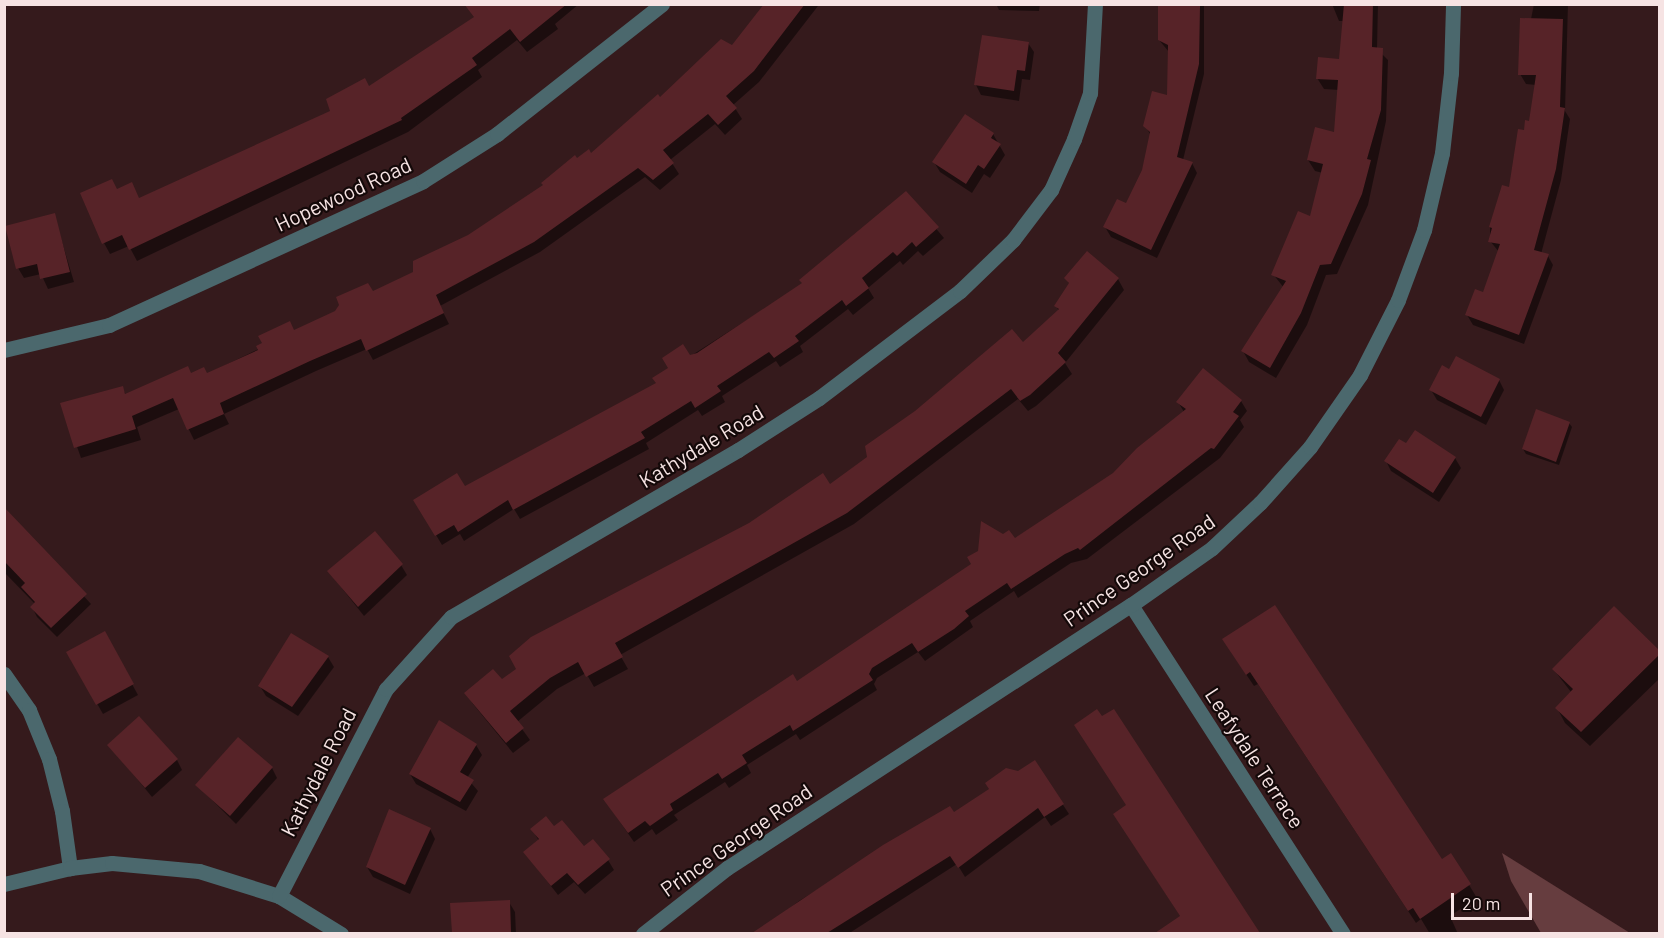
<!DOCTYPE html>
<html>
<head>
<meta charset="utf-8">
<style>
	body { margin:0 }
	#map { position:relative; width:1664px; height:938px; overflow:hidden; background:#351a1c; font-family:Barlow,sans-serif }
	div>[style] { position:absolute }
	.green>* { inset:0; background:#663d3f }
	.shadow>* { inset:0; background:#0007 }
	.building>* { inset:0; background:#572328 }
	.street>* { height:15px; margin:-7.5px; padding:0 7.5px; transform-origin:7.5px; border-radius:7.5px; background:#4b686d }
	span { translate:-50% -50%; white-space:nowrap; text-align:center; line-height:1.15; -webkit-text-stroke:4.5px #140909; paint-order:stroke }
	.street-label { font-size:21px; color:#f6e3e3 }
	.frame { position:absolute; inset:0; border:6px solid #f6e3e3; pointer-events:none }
	.scale { position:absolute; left:1451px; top:893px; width:81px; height:27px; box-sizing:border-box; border:3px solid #f6e3e3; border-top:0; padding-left:8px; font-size:18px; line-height:21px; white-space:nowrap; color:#f6e3e3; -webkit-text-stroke:4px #140909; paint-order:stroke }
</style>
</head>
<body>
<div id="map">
	<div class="green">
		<i style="clip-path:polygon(1502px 853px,1630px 933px,1541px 933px,1511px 881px)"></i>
	</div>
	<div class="shadow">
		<i style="clip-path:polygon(471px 4px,579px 4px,555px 24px,558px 29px,527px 52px,517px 40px,478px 70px,482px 77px,408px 132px,137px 261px,129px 246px,110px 254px,104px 243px,117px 191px,140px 199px,332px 112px,475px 18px)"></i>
		<i style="clip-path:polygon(765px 4px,818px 6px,759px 82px,733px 105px,742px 119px,725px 135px,715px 124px,670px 160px,679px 174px,660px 190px,645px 177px,540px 252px,440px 306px,449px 324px,373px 360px,367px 349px,316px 371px,224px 414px,229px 424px,194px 440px,179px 409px,137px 427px,141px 440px,81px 458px,62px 404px,122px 388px,126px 395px,191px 374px,207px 374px,415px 273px,545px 186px,577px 160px,591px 155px,732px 47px)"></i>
		<i style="clip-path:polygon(996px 4px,1040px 4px,1039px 11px,999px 10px)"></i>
		<i style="clip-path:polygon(1169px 4px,1204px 4px,1204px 74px,1183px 160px,1192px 163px,1197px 173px,1157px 258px,1111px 237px,1105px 227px,1126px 205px,1143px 171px,1151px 136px,1145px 125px,1168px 97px,1169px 52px,1159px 40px)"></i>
		<i style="clip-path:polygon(1332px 4px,1378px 4px,1377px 49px,1388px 60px,1386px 121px,1368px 205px,1337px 274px,1326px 275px,1307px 325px,1276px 378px,1249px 362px,1243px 351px,1284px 288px,1273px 274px,1311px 219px,1323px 173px,1315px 171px,1308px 160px,1335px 134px,1339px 90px,1324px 89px,1317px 78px,1340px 61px,1344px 21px,1339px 21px)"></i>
		<i style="clip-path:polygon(1534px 4px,1568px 4px,1565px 111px,1570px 119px,1561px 180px,1541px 254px,1548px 256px,1553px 265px,1524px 344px,1473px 325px,1467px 315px,1483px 293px,1499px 252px,1490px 241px,1490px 226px,1510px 189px,1530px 123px,1536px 85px,1526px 84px,1520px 74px)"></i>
		<i style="clip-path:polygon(1028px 43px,1034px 52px,1030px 80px,1022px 79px,1019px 101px,981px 95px,976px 85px)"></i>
		<i style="clip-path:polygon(993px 134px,1005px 155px,990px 178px,984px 174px,972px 193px,940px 172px,934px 162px)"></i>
		<i style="clip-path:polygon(906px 193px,944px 238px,923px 256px,918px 251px,903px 265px,900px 261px,868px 288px,874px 298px,853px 315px,848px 309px,800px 346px,803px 352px,780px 367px,776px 361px,722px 396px,725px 402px,702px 416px,698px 410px,646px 443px,649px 449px,520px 519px,514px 509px,464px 541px,460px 534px,442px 545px,415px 500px,465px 488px,657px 384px,689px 357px,803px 284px)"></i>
		<i style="clip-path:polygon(54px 215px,74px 282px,48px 289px,41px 274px,24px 278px,18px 268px)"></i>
		<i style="clip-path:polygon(1066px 278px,1118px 279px,1124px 290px,1065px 363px,1072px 374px,1036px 406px,1028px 411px,1018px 399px,854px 524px,620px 655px,628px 669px,594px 687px,586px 673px,557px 689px,517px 722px,530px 740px,513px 753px,473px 704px,466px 693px,502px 681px,829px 486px,1023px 344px,1059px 311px,1056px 306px,1070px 285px)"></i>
		<i style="clip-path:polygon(1450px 371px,1499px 380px,1504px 390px,1486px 425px,1437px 400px,1431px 390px)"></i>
		<i style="clip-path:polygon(1241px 401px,1247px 411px,1240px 420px,1244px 427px,1220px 458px,1087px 559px,1071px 563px,1018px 598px,1014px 591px,970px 621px,973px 627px,925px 661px,918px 652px,877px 678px,874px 684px,877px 690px,800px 740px,796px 734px,747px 765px,751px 773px,729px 788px,725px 782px,674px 815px,678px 820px,656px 835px,652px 829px,634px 842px,611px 809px,1114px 474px,1184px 412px,1178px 402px)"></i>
		<i style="clip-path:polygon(1569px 423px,1572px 427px,1559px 465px,1526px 454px,1523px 449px)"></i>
		<i style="clip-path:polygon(1406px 446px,1455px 458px,1461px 468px,1439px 502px,1391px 471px,1386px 461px)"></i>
		<i style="clip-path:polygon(4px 509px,91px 604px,57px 637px,37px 617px,32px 607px,35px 604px,4px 572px)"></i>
		<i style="clip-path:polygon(401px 565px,407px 575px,364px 616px,329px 572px)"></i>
		<i style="clip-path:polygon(1614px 608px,1660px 652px,1660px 678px,1590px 746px,1565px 723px,1557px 708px,1571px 692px,1554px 670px)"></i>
		<i style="clip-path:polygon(104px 633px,138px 695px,103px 714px,68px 653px)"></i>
		<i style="clip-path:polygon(292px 635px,328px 657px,334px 667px,298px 716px,266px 696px,260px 686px)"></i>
		<i style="clip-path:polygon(1231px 652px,1442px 861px,1451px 855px,1477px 898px,1450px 916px,1458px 934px,1430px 934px,1421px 919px,1416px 923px,1258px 684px,1254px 686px)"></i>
		<i style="clip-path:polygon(1113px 711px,1258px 934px,1192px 934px,1123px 828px,1128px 806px,1102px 718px)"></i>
		<i style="clip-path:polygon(109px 745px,177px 760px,182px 770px,152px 797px)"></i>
		<i style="clip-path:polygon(476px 745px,482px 755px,467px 778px,478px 791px,466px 811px,416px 784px,410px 774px)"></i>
		<i style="clip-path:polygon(1035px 762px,1069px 814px,1051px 826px,1045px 817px,965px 877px,957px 864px,848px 934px,757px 934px,799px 901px,949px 808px,954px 814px)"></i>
		<i style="clip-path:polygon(272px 768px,277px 778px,236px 824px,197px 785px)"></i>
		<i style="clip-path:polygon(430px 829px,435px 839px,410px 894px,373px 877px,367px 867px)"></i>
		<i style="clip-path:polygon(532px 829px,554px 829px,608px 860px,614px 870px,585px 894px,574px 882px,558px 895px,525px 853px,539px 841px)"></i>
		<i style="clip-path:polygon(509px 902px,515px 912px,516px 934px,453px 934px,452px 904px)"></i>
	</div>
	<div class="building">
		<i style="clip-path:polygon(464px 4px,567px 4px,520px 42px,510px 29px,472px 58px,477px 65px,401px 118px,402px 120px,129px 250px,122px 235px,102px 244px,80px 193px,112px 179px,117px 189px,132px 182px,139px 198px,330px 111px,326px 99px,365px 78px,369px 86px,474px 17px)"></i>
		<i style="clip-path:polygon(764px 4px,805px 4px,754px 71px,726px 96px,737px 108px,718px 125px,708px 114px,663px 150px,674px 163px,653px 180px,638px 168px,534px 242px,436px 295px,444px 313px,383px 343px,366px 351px,361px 339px,310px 361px,220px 403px,224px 414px,187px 430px,173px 398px,132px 416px,136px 429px,74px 448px,60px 403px,123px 386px,125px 394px,188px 366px,191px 373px,204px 367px,207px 373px,258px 350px,256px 346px,262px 343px,258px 336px,290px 321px,294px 330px,335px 311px,339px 305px,336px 297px,368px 283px,373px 291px,413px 272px,413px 261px,468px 235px,543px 185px,541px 183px,575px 155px,577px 158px,589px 149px,591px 153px,658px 94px,660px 97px,721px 39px,732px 45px)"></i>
		<i style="clip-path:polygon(1344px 4px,1373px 4px,1372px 47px,1383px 48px,1381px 110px,1367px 159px,1371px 160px,1362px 194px,1331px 264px,1320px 265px,1301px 313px,1270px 368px,1241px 351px,1286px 281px,1271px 275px,1298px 211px,1310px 216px,1323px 164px,1307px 160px,1315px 127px,1334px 132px,1338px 80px,1316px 79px,1318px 57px,1339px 59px)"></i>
		<i style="clip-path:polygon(1158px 5px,1200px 6px,1199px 64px,1177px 157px,1193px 162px,1151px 250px,1103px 227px,1117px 199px,1126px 203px,1142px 170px,1150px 132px,1143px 126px,1152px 91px,1167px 95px,1168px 45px,1158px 40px)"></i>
		<i style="clip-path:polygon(1520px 18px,1563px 19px,1560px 107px,1565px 108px,1556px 169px,1534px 250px,1549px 254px,1519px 335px,1465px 315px,1475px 289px,1483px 292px,1500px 244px,1488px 242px,1492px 228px,1489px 227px,1502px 185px,1509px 187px,1518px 129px,1524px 130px,1525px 120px,1529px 121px,1536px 75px,1518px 75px)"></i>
		<i style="clip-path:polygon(982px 35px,1029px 42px,1025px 71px,1017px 70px,1014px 91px,974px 85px)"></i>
		<i style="clip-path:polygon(965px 114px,994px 133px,991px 138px,1001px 144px,984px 169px,978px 165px,966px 184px,932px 162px)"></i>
		<i style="clip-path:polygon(906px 191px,939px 227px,916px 247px,912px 242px,897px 256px,893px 252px,862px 278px,869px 288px,846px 306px,842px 300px,795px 336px,799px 341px,774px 358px,769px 352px,717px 386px,721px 391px,695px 408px,691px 401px,641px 432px,645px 438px,513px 510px,508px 500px,458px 532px,454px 525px,435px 536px,413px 500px,457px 473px,465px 486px,656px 383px,652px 378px,668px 368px,662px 358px,683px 344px,690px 355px,697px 353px,802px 283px,799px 280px)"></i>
		<i style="clip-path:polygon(55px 213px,70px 272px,40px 279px,37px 264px,16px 269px,5px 226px)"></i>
		<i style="clip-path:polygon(1087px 251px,1119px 278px,1058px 353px,1066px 362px,1030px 395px,1020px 401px,1011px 389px,847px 513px,615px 643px,623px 657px,586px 677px,578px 662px,550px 678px,510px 711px,524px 728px,506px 743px,464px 693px,493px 669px,502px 679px,516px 669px,509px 656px,531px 637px,749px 523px,823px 473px,830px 484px,867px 457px,865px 446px,915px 411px,1012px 329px,1023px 342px,1059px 309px,1054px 306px,1069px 283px,1064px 278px)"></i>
		<i style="clip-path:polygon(1456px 356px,1500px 379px,1481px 417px,1429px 390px,1442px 365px,1449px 369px)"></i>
		<i style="clip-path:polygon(1203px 368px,1242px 400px,1233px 412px,1239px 416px,1214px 449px,1211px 448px,1080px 550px,1078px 548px,1065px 554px,1011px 589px,1007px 583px,965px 611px,969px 616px,954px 629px,918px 652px,912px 643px,872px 668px,869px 674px,873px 680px,793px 731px,790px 725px,742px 755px,747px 763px,722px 779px,718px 773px,670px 804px,673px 810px,650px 826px,645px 821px,628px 833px,603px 799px,793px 674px,797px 681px,971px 564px,967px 557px,978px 551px,981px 521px,1003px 534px,1009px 530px,1015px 538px,1113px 473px,1137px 448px,1186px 409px,1176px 402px)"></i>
		<i style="clip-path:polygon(1536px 409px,1570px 422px,1556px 462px,1522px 449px)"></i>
		<i style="clip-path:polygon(1415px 430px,1456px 457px,1433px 493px,1384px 461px,1399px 439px,1406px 443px)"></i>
		<i style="clip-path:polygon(4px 507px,87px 594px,51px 628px,30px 607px,35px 602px,21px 587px,25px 583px,4px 561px)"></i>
		<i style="clip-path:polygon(375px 531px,403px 564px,358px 607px,327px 571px)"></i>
		<i style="clip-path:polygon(1275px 605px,1442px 859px,1451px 853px,1471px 884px,1420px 919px,1413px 908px,1408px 911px,1250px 672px,1246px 675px,1222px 639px)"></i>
		<i style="clip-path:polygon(1614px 606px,1659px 650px,1659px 655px,1581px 732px,1555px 708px,1573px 689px,1552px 669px)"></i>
		<i style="clip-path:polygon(105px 631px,134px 684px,96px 705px,66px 652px)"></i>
		<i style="clip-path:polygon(291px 633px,329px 656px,292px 707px,258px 686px)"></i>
		<i style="clip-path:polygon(1097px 709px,1102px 716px,1114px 709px,1260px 933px,1155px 933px,1180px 916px,1113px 814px,1126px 805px,1074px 725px)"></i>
		<i style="clip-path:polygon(139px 716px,178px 759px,145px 788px,107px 745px)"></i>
		<i style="clip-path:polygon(439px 720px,477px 744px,460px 772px,474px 780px,460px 802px,409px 774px)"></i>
		<i style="clip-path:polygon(238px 737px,273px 767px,230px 816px,195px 785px)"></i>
		<i style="clip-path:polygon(1035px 760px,1064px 804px,1044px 817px,1038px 808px,958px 868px,950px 856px,827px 933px,752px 933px,883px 845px,950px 806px,954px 812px,989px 789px,985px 783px,1006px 768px,1018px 771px)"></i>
		<i style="clip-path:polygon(389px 809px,431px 828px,405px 885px,366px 867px)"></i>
		<i style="clip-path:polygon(546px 816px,554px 826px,562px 820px,584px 846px,593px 839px,610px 859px,578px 885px,567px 873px,551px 886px,523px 852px,539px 839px,530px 829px)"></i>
		<i style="clip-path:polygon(510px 900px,511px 933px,452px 933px,450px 903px)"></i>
	</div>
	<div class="street">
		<i style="left:4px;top:350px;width:108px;rotate:-13.4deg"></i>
		<i style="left:109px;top:325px;width:345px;rotate:-24.6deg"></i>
		<i style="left:423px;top:181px;width:88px;rotate:-32.4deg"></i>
		<i style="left:497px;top:134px;width:210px;rotate:-38.2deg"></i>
		<i style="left:1131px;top:605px;width:391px;rotate:57.2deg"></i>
		<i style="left:4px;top:674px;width:44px;rotate:55.2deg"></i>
		<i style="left:29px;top:710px;width:53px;rotate:67.8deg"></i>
		<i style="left:49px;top:759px;width:54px;rotate:76deg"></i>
		<i style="left:62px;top:811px;width:58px;rotate:82deg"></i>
		<i style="left:4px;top:884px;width:68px;rotate:-13.6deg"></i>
		<i style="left:70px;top:868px;width:42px;rotate:-6.8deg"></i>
		<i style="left:112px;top:863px;width:87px;rotate:5.3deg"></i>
		<i style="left:199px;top:871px;width:84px;rotate:17.4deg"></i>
		<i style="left:279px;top:896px;width:73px;rotate:31.5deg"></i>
		<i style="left:279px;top:896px;width:233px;rotate:-62.7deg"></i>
		<i style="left:386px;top:689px;width:97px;rotate:-47.9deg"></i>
		<i style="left:451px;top:617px;width:332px;rotate:-30.2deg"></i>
		<i style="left:738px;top:450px;width:96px;rotate:-32.7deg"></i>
		<i style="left:819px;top:398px;width:177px;rotate:-37.2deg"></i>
		<i style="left:960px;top:291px;width:74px;rotate:-43.9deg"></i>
		<i style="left:1013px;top:240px;width:63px;rotate:-52.8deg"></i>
		<i style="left:1051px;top:190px;width:56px;rotate:-65.7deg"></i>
		<i style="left:1074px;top:139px;width:49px;rotate:-70.8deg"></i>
		<i style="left:1090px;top:93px;width:89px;rotate:-86.8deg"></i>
		<i style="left:643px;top:934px;width:107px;rotate:-38.2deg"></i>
		<i style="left:727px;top:868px;width:482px;rotate:-33.1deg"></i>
		<i style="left:1131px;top:605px;width:99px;rotate:-35.1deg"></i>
		<i style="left:1212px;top:548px;width:66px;rotate:-43.2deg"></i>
		<i style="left:1260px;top:503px;width:75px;rotate:-48.2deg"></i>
		<i style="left:1310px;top:447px;width:88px;rotate:-55.2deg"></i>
		<i style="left:1360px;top:375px;width:84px;rotate:-63.1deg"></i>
		<i style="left:1398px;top:300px;width:75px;rotate:-69.6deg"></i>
		<i style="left:1424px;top:230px;width:79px;rotate:-76.8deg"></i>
		<i style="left:1442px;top:153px;width:81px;rotate:-83.6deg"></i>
		<i style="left:1451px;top:73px;width:69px;rotate:-88.3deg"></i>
	</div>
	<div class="street-label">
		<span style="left:343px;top:194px;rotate:-25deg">Hopewood Road</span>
		<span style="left:701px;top:446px;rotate:-31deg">Kathydale Road</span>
		<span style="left:1139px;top:570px;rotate:-35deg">Prince George Road</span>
		<span style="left:1255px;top:758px;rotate:57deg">Leafydale Terrace</span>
		<span style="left:318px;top:772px;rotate:-63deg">Kathydale Road</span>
		<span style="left:736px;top:840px;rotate:-35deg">Prince George Road</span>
	</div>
	<div class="frame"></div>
	<div class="scale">20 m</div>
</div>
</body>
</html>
